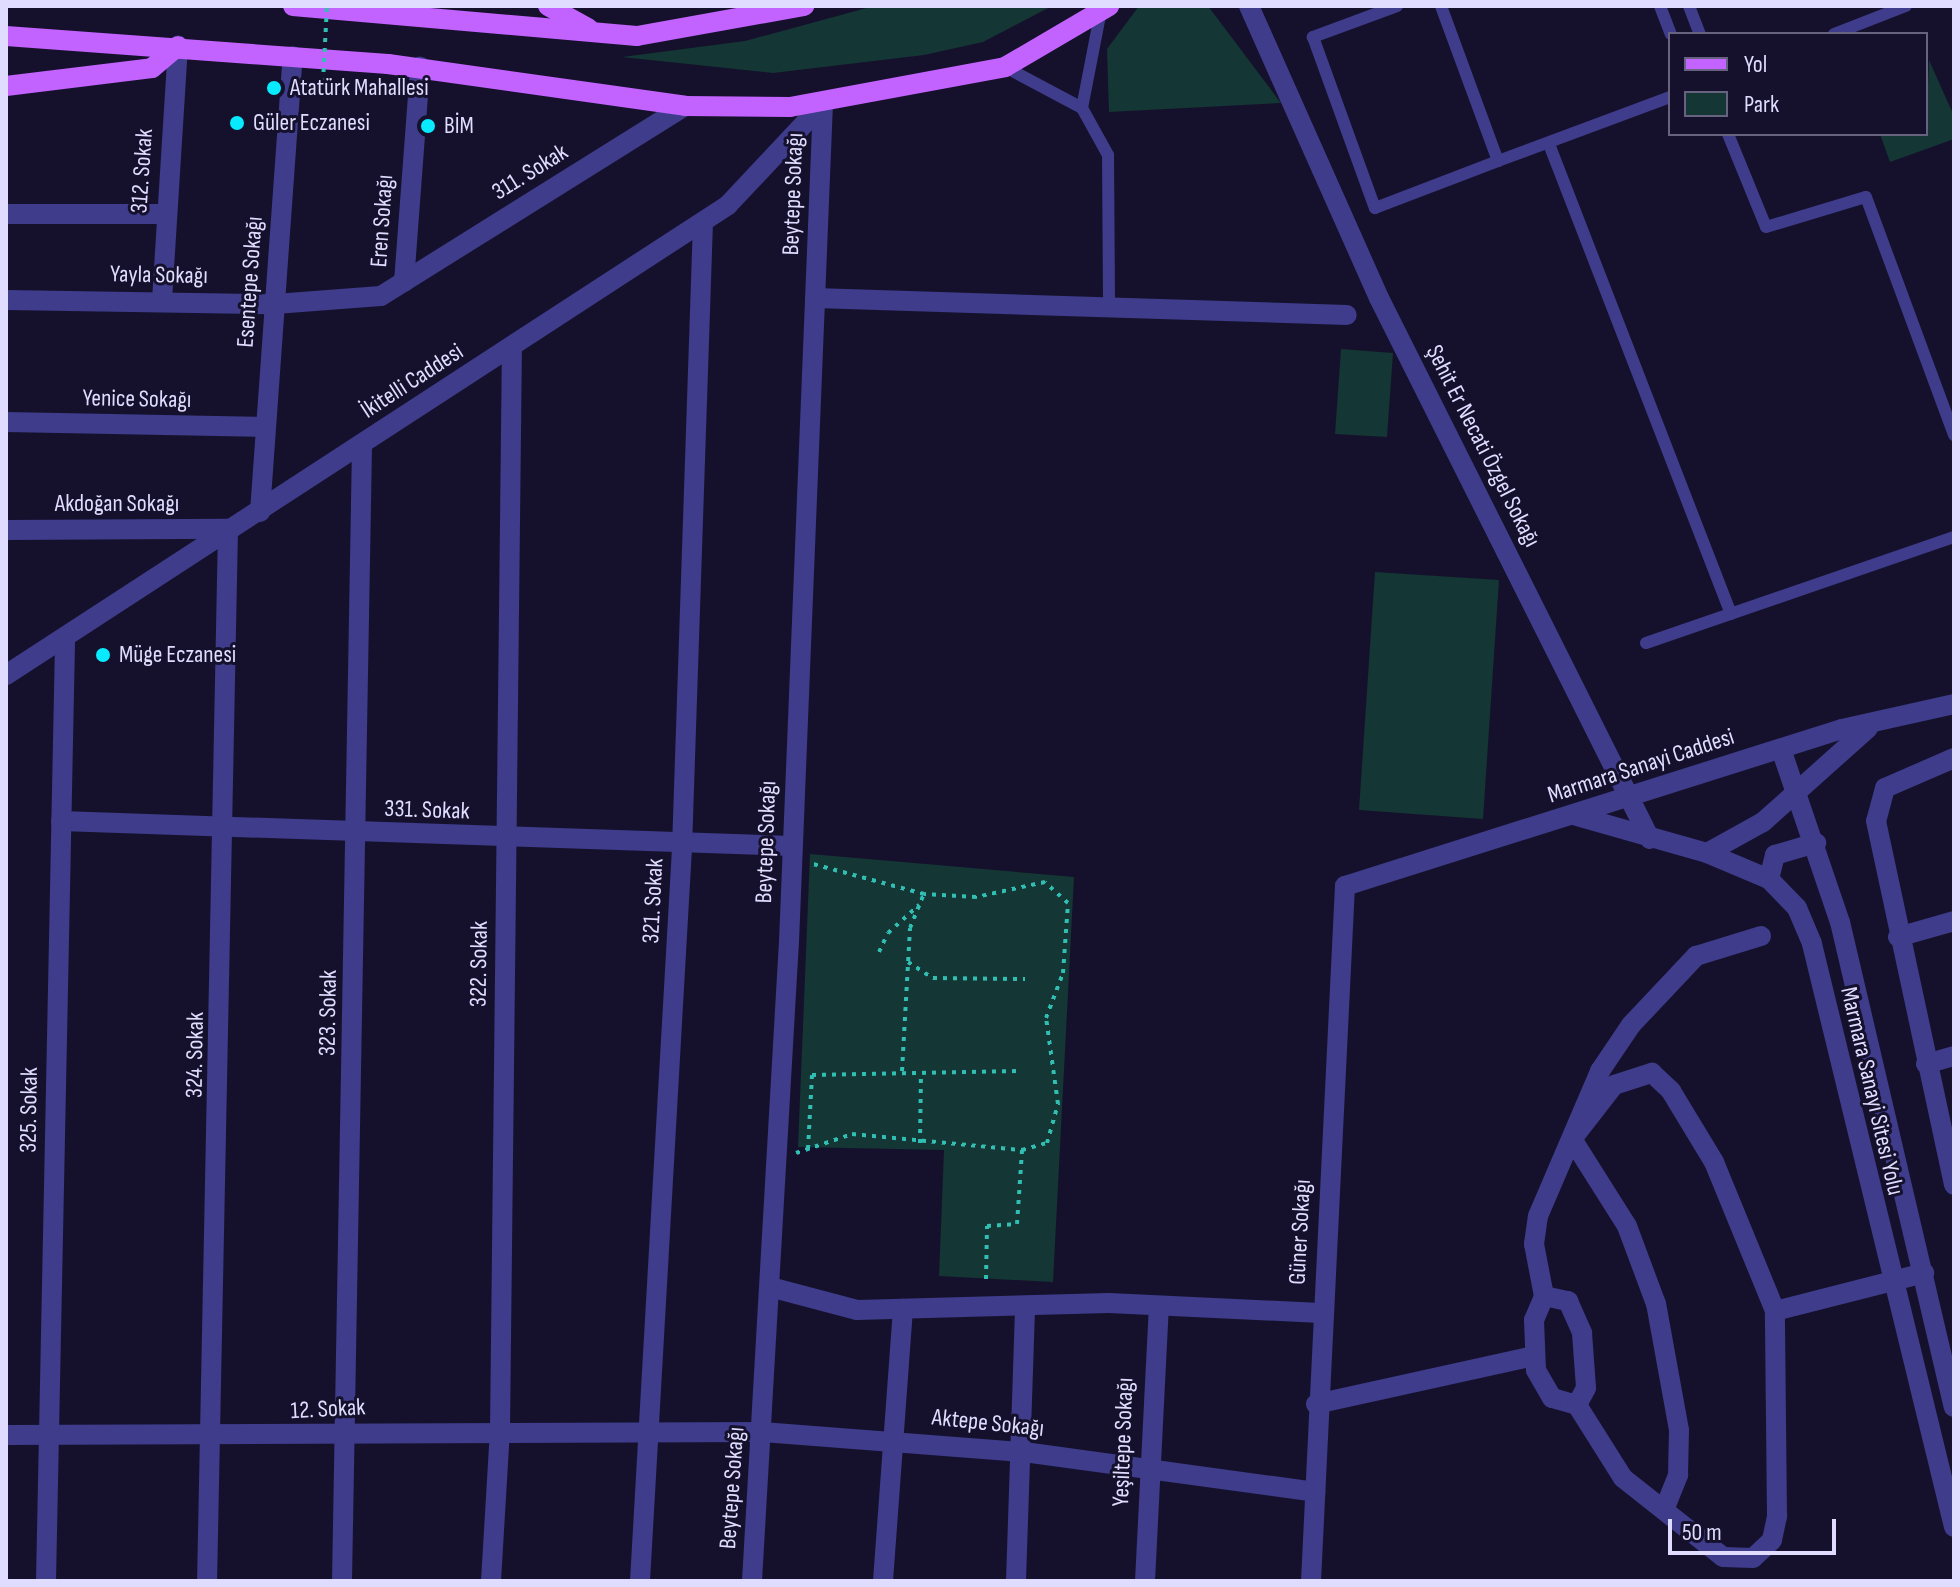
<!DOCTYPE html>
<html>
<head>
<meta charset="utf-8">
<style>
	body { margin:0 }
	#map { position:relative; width:1960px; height:1587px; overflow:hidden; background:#15112c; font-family:"Sofia Sans Condensed",sans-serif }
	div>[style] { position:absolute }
	.green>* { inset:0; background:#143634 }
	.path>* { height:4px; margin-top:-2px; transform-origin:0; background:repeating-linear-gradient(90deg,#31beb3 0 4px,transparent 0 10px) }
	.service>* { height:12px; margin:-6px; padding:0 6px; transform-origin:6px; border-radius:6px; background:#3e3c8b }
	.minor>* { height:20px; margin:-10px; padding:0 10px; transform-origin:10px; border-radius:10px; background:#3e3c8b }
	.tertiary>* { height:20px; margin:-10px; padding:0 10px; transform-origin:10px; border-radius:10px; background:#3e3c8b }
	.primary>* { height:20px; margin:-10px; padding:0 10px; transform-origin:10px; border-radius:10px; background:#c263ff }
	.path-bridge>* { height:4px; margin-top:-2px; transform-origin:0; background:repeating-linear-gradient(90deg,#31beb3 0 4px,transparent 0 10px) }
	.dots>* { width:22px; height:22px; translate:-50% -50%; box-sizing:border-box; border:4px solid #15112c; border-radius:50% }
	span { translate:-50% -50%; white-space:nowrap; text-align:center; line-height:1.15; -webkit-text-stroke:6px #15112c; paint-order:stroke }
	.poi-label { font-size:24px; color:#dfdcff }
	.left { translate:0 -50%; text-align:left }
	.street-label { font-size:24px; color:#dfdcff }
	.frame { position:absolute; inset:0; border:8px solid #dfdcff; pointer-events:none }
	.legend { position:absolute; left:1668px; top:32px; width:260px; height:104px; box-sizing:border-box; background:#15112c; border:2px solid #666280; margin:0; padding:10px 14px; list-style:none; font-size:24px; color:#dfdcff }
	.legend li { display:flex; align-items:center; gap:16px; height:40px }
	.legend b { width:40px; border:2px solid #666280 }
	.scale { position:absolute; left:1668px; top:1519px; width:168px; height:36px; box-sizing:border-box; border:4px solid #dfdcff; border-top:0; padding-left:10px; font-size:24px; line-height:28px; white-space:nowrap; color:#dfdcff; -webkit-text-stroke:6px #15112c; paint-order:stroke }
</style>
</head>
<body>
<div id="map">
	<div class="green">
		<i style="clip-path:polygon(874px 6px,1052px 6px,983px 42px,924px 55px,773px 73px,622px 57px,745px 41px)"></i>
		<i style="clip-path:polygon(1139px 6px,1208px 6px,1281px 103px,1109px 112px,1107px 49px)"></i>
		<i style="clip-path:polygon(1929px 60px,1954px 116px,1954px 139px,1890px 162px,1880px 134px,1926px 134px)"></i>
		<i style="clip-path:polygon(1341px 349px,1393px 353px,1387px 437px,1335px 434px)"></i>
		<i style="clip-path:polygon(1375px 572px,1499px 580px,1483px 819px,1359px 810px)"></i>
		<i style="clip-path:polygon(810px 854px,1074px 877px,1053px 1282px,939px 1276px,944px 1150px,798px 1147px)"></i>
	</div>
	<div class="path">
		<i style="left:879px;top:952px;width:21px;rotate:-65deg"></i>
		<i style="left:888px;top:933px;width:42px;rotate:-42.1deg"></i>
		<i style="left:908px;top:962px;width:30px;rotate:33deg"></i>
		<i style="left:933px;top:978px;width:92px;rotate:0.6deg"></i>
		<i style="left:902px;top:1071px;width:143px;rotate:-86.8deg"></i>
		<i style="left:910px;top:928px;width:37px;rotate:-68deg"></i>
		<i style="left:920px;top:1143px;width:69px;rotate:-89.2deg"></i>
		<i style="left:808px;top:1149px;width:74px;rotate:-86.9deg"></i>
		<i style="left:812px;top:1075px;width:209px;rotate:-1.1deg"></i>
		<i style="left:796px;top:1153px;width:59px;rotate:-18.7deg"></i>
		<i style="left:852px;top:1134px;width:171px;rotate:5.4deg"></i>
		<i style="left:1022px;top:1150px;width:26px;rotate:-16deg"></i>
		<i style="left:1047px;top:1143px;width:41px;rotate:-74.2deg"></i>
		<i style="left:1058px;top:1104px;width:87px;rotate:-97.9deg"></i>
		<i style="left:1046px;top:1018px;width:48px;rotate:-69.3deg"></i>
		<i style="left:1063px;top:973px;width:70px;rotate:-85.9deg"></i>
		<i style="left:1068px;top:903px;width:31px;rotate:-138deg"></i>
		<i style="left:1045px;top:882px;width:71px;rotate:167.7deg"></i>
		<i style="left:976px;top:897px;width:52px;rotate:-176.7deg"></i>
		<i style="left:924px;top:894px;width:115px;rotate:-164.9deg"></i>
		<i style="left:986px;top:1279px;width:53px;rotate:-88.9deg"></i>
		<i style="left:987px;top:1226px;width:30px;rotate:-4deg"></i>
		<i style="left:1017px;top:1224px;width:74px;rotate:-86.1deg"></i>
	</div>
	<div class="service">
		<i style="left:1397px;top:6px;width:90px;rotate:159.7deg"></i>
		<i style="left:1313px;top:37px;width:182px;rotate:70.1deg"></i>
		<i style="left:1375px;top:208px;width:132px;rotate:-20.9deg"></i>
		<i style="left:1498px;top:161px;width:165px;rotate:-110.2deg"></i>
		<i style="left:1660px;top:6px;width:30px;rotate:69deg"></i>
		<i style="left:1689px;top:6px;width:30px;rotate:69deg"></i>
		<i style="left:1834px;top:34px;width:77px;rotate:-21.3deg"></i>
		<i style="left:1005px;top:67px;width:87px;rotate:28deg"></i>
		<i style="left:1082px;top:108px;width:54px;rotate:61deg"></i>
		<i style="left:1108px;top:155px;width:153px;rotate:89.6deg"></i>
		<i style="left:1082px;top:108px;width:95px;rotate:-79deg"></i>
		<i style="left:1728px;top:134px;width:100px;rotate:67.8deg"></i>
		<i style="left:1766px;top:227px;width:104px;rotate:-16.7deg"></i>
		<i style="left:1866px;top:197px;width:254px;rotate:69.7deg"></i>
		<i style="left:1549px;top:144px;width:504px;rotate:68.83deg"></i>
		<i style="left:1498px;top:161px;width:184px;rotate:-20.4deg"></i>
		<i style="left:1646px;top:643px;width:326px;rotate:-19deg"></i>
	</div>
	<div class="minor">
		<i style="left:1249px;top:6px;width:320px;rotate:66deg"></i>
		<i style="left:1379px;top:298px;width:605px;rotate:63.39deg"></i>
		<i style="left:6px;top:214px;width:158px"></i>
		<i style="left:404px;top:282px;width:216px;rotate:-85.7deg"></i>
		<i style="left:815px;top:298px;width:532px;rotate:1.83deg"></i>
		<i style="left:6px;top:300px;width:269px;rotate:0.9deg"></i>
		<i style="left:275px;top:304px;width:106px;rotate:-4.3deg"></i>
		<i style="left:381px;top:296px;width:358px;rotate:-32deg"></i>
		<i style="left:162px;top:300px;width:255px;rotate:-86.4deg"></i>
		<i style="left:6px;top:422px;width:260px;rotate:1.1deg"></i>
		<i style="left:260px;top:512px;width:457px;rotate:-85.9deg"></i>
		<i style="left:6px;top:530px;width:222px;rotate:-0.3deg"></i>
		<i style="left:228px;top:529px;width:1052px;rotate:91.14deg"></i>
		<i style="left:1781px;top:749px;width:183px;rotate:71.2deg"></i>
		<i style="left:1840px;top:922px;width:498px;rotate:76.8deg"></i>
		<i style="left:1954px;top:758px;width:75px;rotate:156.5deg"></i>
		<i style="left:1885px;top:788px;width:34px;rotate:105deg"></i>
		<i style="left:1876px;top:821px;width:372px;rotate:77.9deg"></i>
		<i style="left:1573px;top:815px;width:139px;rotate:15.8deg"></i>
		<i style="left:1707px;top:853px;width:67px;rotate:22.8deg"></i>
		<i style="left:1769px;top:879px;width:40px;rotate:46deg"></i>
		<i style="left:1797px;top:908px;width:39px;rotate:67deg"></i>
		<i style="left:1812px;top:944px;width:600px;rotate:76.31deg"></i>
		<i style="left:61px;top:821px;width:731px;rotate:1.96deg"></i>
		<i style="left:1707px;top:853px;width:64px;rotate:-29deg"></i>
		<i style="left:1763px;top:822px;width:141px;rotate:-41.8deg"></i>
		<i style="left:1769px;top:879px;width:25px;rotate:-76deg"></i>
		<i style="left:1775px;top:855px;width:43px;rotate:-16.3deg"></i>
		<i style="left:1898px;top:937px;width:58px;rotate:-15.9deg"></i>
		<i style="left:1926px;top:1064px;width:29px;rotate:-16deg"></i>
		<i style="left:770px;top:1287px;width:90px;rotate:14.8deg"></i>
		<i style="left:857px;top:1310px;width:252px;rotate:-1.6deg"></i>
		<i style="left:1109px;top:1303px;width:212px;rotate:2.7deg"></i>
		<i style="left:1544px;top:1296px;width:53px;rotate:-100.9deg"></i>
		<i style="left:1534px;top:1244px;width:28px;rotate:-82deg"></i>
		<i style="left:1538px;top:1216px;width:158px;rotate:-66.8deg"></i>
		<i style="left:1600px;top:1071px;width:55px;rotate:-56deg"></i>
		<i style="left:1631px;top:1025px;width:95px;rotate:-46.7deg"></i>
		<i style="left:1696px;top:956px;width:68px;rotate:-17.1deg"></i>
		<i style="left:1544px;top:1296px;width:25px;rotate:12deg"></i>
		<i style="left:1568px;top:1301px;width:35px;rotate:66deg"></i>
		<i style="left:1582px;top:1333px;width:55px;rotate:85.8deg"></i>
		<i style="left:1586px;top:1388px;width:19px;rotate:118deg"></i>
		<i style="left:1577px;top:1405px;width:26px;rotate:-164deg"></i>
		<i style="left:1552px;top:1398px;width:32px;rotate:-120deg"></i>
		<i style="left:1536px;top:1370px;width:50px;rotate:-92.3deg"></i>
		<i style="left:1534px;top:1320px;width:26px;rotate:-67deg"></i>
		<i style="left:1316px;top:1404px;width:223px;rotate:-12.4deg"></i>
		<i style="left:1577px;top:1405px;width:86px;rotate:57.8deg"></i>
		<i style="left:1623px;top:1478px;width:127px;rotate:38.3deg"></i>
		<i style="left:1723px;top:1557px;width:30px;rotate:2deg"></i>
		<i style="left:1753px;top:1558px;width:26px;rotate:-43deg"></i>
		<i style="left:1772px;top:1540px;width:25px;rotate:-78deg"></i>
		<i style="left:1777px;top:1516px;width:205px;rotate:-90.6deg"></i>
		<i style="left:6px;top:1435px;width:756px;rotate:-0.23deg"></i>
		<i style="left:762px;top:1432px;width:263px;rotate:4.4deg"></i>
		<i style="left:1024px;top:1452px;width:294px;rotate:7.8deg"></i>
		<i style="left:1664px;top:1510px;width:38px;rotate:-68deg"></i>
		<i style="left:1678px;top:1475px;width:45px;rotate:-88.7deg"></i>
		<i style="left:1679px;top:1430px;width:128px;rotate:-100.3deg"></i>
		<i style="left:1656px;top:1304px;width:83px;rotate:-110.4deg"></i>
		<i style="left:1627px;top:1226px;width:103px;rotate:-122.3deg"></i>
		<i style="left:1572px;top:1139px;width:68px;rotate:-52.1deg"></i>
		<i style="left:1614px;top:1085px;width:40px;rotate:-18deg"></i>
		<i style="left:1652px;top:1073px;width:26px;rotate:43deg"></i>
		<i style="left:1671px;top:1091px;width:83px;rotate:58.8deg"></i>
		<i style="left:1714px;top:1162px;width:161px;rotate:67.7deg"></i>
		<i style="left:1775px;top:1311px;width:154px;rotate:-14.3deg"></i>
		<i style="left:46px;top:1581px;width:941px;rotate:-88.84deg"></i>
		<i style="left:342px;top:1581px;width:1135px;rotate:-88.99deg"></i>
		<i style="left:491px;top:1581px;width:150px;rotate:-86.6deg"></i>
		<i style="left:500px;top:1431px;width:1084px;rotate:-89.37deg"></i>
		<i style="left:640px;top:1581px;width:734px;rotate:-86.72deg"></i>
		<i style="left:682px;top:848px;width:626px;rotate:-88.08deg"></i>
		<i style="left:752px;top:1581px;width:640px;rotate:-86.69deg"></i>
		<i style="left:789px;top:942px;width:839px;rotate:-87.68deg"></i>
		<i style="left:883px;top:1581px;width:273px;rotate:-85.8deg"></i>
		<i style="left:1016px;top:1581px;width:275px;rotate:-88.1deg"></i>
		<i style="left:1145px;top:1581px;width:275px;rotate:-87.1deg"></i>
		<i style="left:1311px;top:1581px;width:696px;rotate:-87.2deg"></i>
		<i style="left:1345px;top:886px;width:521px;rotate:-17.53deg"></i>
		<i style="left:1842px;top:729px;width:115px;rotate:-12.6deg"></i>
	</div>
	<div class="tertiary">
		<i style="left:6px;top:675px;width:862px;rotate:-33.06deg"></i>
		<i style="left:728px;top:205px;width:139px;rotate:-46.8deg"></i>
	</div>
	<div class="primary">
		<i style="left:293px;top:6px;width:345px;rotate:5deg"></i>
		<i style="left:637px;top:36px;width:170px;rotate:-10.2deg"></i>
		<i style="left:548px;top:6px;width:46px;rotate:28.8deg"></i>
		<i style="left:6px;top:36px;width:383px;rotate:4.2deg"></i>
		<i style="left:388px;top:64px;width:300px;rotate:8deg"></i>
		<i style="left:685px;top:106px;width:105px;rotate:0.5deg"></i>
		<i style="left:790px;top:107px;width:219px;rotate:-10.5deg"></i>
		<i style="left:1005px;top:67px;width:121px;rotate:-30.4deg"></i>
		<i style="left:6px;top:86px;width:147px;rotate:-7deg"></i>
		<i style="left:152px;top:68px;width:34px;rotate:-40deg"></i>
	</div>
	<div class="path-bridge">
		<i style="left:323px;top:82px;width:76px;rotate:-87deg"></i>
	</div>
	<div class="dots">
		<i style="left:274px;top:88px;background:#08ebff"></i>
		<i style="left:237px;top:123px;background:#08ebff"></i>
		<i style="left:428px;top:126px;background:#08ebff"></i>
		<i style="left:103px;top:655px;background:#08ebff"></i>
	</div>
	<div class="poi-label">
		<span class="left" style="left:290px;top:88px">Atatürk Mahallesi</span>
		<span class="left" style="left:253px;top:123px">Güler Eczanesi</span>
		<span class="left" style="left:444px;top:126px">BİM</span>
		<span class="left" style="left:119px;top:655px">Müge Eczanesi</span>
	</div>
	<div class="street-label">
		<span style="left:142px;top:171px;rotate:-86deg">312. Sokak</span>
		<span style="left:530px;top:172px;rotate:-32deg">311. Sokak</span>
		<span style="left:793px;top:194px;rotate:-88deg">Beytepe Sokağı</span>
		<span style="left:382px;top:221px;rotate:-86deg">Eren Sokağı</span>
		<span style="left:159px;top:275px;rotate:1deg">Yayla Sokağı</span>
		<span style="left:250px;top:282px;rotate:-86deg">Esentepe Sokağı</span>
		<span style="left:412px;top:381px;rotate:-33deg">İkitelli Caddesi</span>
		<span style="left:137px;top:399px;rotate:1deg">Yenice Sokağı</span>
		<span style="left:1483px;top:446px;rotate:63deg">Şehit Er Necati Özgel Sokağı</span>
		<span style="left:117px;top:504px">Akdoğan Sokağı</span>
		<span style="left:1641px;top:766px;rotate:-18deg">Marmara Sanayi Caddesi</span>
		<span style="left:427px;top:810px;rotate:2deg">331. Sokak</span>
		<span style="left:766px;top:842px;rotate:-88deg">Beytepe Sokağı</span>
		<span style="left:653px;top:901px;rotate:-87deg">321. Sokak</span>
		<span style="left:479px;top:964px;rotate:-89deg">322. Sokak</span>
		<span style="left:328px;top:1013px;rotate:-89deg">323. Sokak</span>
		<span style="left:195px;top:1055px;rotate:-89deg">324. Sokak</span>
		<span style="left:1872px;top:1091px;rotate:77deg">Marmara Sanayi Sitesi Yolu</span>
		<span style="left:29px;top:1110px;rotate:-89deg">325. Sokak</span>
		<span style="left:1300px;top:1232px;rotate:-87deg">Güner Sokağı</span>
		<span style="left:328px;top:1409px;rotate:-3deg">12. Sokak</span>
		<span style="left:988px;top:1423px;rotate:6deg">Aktepe Sokağı</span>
		<span style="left:1123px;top:1442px;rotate:-88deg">Yeşiltepe Sokağı</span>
		<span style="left:732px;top:1488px;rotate:-86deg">Beytepe Sokağı</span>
	</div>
	<div class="frame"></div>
	<ul class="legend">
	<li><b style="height:10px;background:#c263ff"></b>Yol</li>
	<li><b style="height:22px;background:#143634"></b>Park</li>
	</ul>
	<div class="scale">50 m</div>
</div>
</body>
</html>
